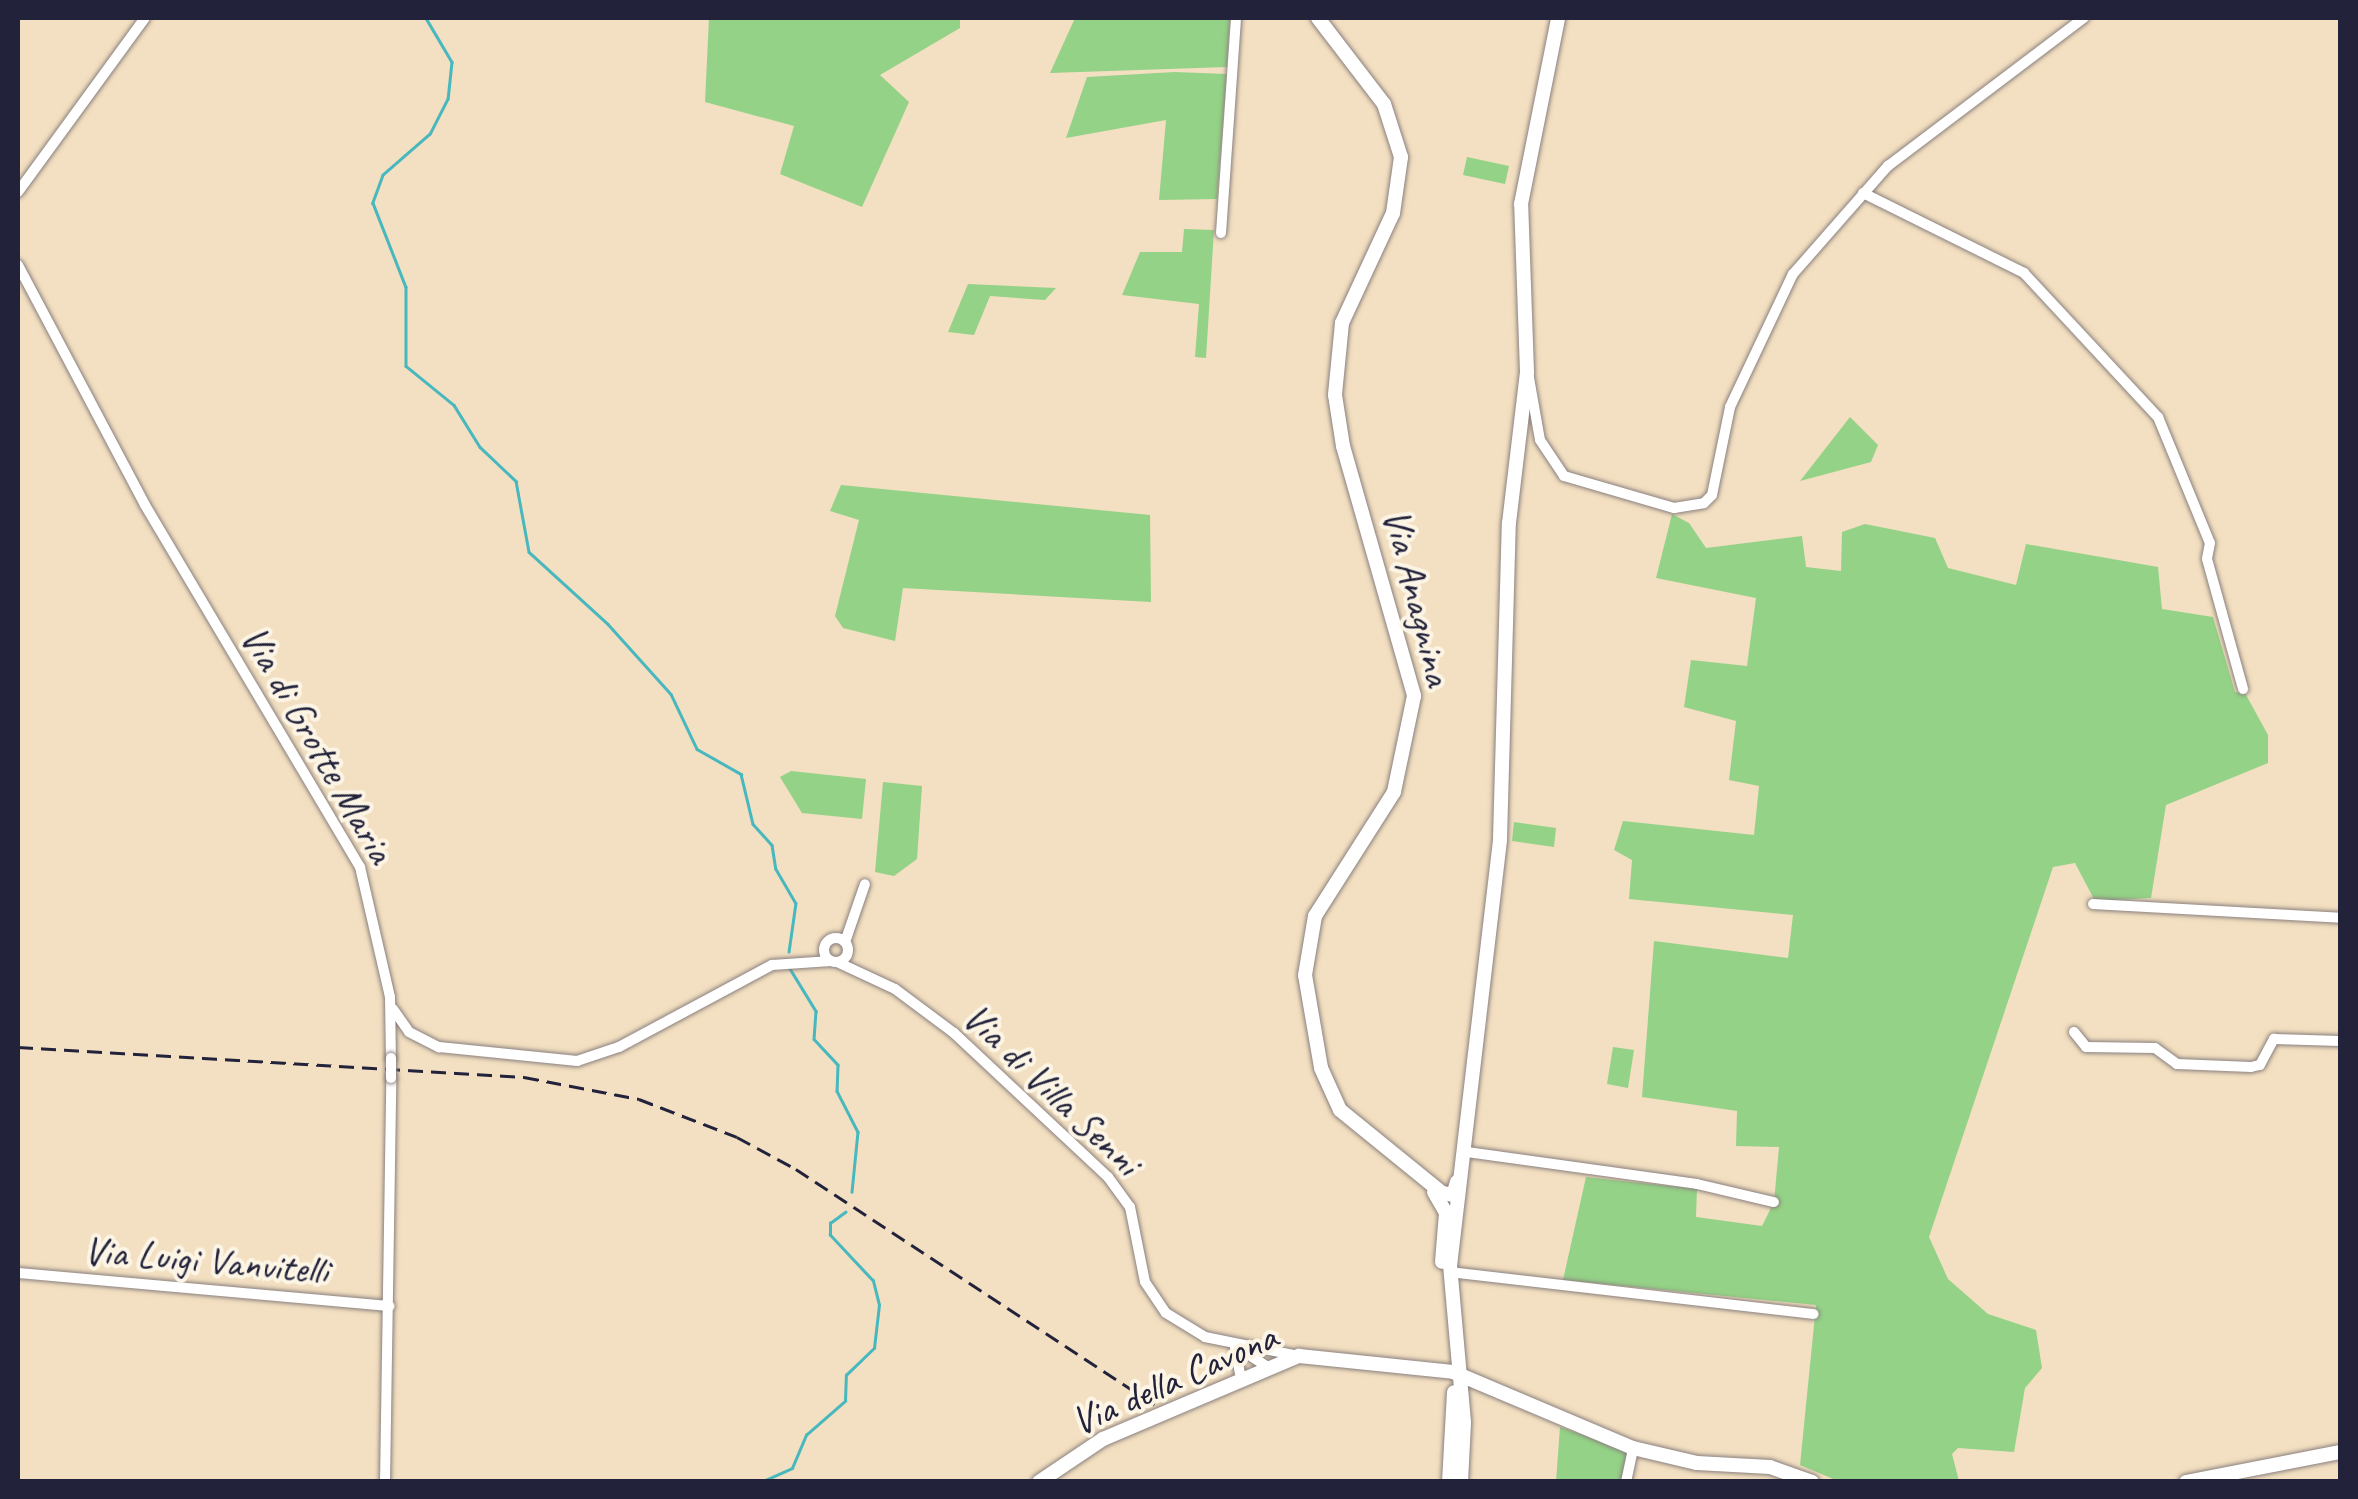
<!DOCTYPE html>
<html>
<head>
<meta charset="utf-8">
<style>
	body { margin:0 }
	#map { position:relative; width:2358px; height:1499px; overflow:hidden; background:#f3dfc1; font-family:Caveat,sans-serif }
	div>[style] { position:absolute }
	.green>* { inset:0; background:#94d287 }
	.stream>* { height:2.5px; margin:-1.25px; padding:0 1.25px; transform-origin:1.25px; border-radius:1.25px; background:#48b8bf }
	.roads { filter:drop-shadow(0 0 2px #8a807e) drop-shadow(0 0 2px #8a807e) }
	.minor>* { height:10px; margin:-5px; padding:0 5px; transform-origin:5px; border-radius:5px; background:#fff }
	.minor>.ring { margin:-5px; padding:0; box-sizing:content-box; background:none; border:10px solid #fff; border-radius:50% }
	.secondary>* { height:14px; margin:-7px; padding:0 7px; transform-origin:7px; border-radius:7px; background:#fff }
	.rail>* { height:2.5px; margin-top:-1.25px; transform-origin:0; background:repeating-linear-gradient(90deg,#22223b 0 15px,transparent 0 23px) }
	.bridges { filter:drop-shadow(0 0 2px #8a807e) drop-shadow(0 0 2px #8a807e) }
	.minor-bridge>* { height:10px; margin:-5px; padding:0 5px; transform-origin:5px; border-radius:5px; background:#fff }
	span { translate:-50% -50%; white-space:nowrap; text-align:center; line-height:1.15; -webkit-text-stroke:8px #fcf5e5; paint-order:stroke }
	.street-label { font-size:40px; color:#22223b }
	.frame { position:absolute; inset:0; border:20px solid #22223b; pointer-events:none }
</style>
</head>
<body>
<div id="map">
	<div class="green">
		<i style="clip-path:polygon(709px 18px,960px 18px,960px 28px,880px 75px,909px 102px,862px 207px,780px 174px,794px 126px,705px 102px)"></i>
		<i style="clip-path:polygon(1075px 18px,1230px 18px,1227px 67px,1050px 73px)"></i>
		<i style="clip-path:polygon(1175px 72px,1227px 74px,1217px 199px,1159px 200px,1166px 120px,1066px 138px,1087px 77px)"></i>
		<i style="clip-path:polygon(1467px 157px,1509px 166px,1505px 184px,1463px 175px)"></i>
		<i style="clip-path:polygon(1184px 229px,1214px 230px,1206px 358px,1195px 357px,1199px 304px,1122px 295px,1140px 252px,1182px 252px)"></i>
		<i style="clip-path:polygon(968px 284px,1056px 288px,1045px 300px,990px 296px,974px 335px,948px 332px)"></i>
		<i style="clip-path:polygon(1850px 417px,1878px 445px,1871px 462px,1800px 481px)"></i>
		<i style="clip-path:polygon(841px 485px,1150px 515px,1151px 602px,903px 588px,895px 641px,843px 628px,835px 616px,859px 520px,830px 511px)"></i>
		<i style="clip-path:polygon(1672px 514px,1689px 523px,1706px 548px,1802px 536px,1806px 567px,1841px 571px,1842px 532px,1865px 524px,1935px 538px,1948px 568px,2016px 585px,2026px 544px,2158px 567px,2162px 609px,2213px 617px,2235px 692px,2245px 693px,2268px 735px,2268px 763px,2166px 805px,2151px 898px,2095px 901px,2075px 863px,2053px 867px,1929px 1237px,1948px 1279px,1988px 1314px,2036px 1330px,2042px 1368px,2025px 1388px,2014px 1452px,1958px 1448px,1952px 1454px,1959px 1481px,1838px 1481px,1800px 1465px,1816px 1305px,1563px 1280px,1586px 1177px,1697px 1189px,1696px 1217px,1762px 1226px,1774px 1202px,1779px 1147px,1736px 1146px,1737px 1111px,1642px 1097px,1654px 941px,1788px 958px,1793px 915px,1629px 899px,1632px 860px,1614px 850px,1623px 821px,1754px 835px,1759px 786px,1729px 780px,1736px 721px,1684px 707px,1691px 660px,1747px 666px,1756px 598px,1656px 578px)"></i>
		<i style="clip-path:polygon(791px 771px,866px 779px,862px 819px,802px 813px,780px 777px)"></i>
		<i style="clip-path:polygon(883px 782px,922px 786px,917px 859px,894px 876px,875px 872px)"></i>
		<i style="clip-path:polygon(1514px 822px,1556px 828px,1554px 847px,1512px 841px)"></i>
		<i style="clip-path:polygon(1613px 1047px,1634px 1050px,1628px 1088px,1607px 1084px)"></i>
		<i style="clip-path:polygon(1560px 1427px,1628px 1451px,1622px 1481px,1556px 1482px)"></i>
	</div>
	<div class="stream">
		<i style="left:426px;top:18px;width:51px;rotate:59.4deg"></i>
		<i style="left:452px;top:62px;width:37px;rotate:96deg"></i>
		<i style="left:448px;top:99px;width:39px;rotate:117deg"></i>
		<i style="left:430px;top:134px;width:62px;rotate:138.9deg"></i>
		<i style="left:383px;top:175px;width:30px;rotate:110deg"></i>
		<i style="left:373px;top:203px;width:90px;rotate:68.6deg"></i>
		<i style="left:406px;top:287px;width:79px;rotate:90deg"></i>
		<i style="left:406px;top:366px;width:62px;rotate:39.1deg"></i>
		<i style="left:454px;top:405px;width:49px;rotate:58.2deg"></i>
		<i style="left:480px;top:447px;width:50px;rotate:43.4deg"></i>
		<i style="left:516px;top:481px;width:72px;rotate:79.6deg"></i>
		<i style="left:529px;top:552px;width:107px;rotate:42.3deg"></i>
		<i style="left:608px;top:624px;width:94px;rotate:48deg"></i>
		<i style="left:671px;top:694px;width:61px;rotate:64.7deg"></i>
		<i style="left:697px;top:749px;width:51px;rotate:29.6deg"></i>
		<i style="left:741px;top:774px;width:51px;rotate:76.5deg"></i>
		<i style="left:753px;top:824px;width:28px;rotate:48deg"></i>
		<i style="left:772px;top:845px;width:24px;rotate:81deg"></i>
		<i style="left:776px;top:869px;width:39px;rotate:60deg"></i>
		<i style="left:796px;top:903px;width:49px;rotate:98.1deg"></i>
		<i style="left:789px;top:967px;width:52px;rotate:58.5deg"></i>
		<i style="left:816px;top:1011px;width:28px;rotate:94deg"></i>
		<i style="left:814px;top:1039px;width:35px;rotate:47deg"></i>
		<i style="left:838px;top:1065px;width:26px;rotate:92deg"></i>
		<i style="left:837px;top:1091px;width:46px;rotate:62.9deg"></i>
		<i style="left:858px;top:1132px;width:60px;rotate:95.7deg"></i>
		<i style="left:761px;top:1482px;width:34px;rotate:-24deg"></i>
		<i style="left:792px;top:1468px;width:36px;rotate:-67deg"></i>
		<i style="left:806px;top:1435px;width:52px;rotate:-41.1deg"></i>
		<i style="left:845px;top:1401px;width:26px;rotate:-88deg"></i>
		<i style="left:846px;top:1375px;width:39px;rotate:-44deg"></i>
		<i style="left:874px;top:1348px;width:43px;rotate:-83.4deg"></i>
		<i style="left:879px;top:1305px;width:25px;rotate:-104deg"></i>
		<i style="left:873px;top:1281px;width:63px;rotate:-133.1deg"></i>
		<i style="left:830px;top:1235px;width:12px;rotate:-90deg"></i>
		<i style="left:830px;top:1223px;width:19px;rotate:-36deg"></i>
	</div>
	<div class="roads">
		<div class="minor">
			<i style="left:18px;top:192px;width:215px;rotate:-53.9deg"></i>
			<i style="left:1863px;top:193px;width:180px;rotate:26.4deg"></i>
			<i style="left:2024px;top:273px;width:197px;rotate:47.1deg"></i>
			<i style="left:2158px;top:417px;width:136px;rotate:67.6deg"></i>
			<i style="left:2210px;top:543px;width:16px;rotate:101deg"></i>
			<i style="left:2207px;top:559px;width:135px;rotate:74.5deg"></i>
			<i style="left:1221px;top:233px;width:216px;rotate:-86deg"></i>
			<i style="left:18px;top:265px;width:272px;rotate:62.1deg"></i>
			<i style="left:145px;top:505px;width:421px;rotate:59.3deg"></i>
			<i style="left:360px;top:867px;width:133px;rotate:77deg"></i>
			<i style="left:390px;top:997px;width:61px;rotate:89.1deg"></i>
			<i style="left:1528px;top:372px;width:69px;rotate:80deg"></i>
			<i style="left:1540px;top:440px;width:43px;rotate:56.3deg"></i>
			<i style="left:1564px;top:476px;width:115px;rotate:16.2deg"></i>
			<i style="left:1674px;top:508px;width:30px;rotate:-9deg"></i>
			<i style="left:1704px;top:503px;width:11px;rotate:-45deg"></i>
			<i style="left:1712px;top:495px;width:90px;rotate:-78.4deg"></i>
			<i style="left:1730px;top:407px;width:147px;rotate:-64.7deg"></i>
			<i style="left:1793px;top:274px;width:144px;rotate:-48.7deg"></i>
			<i style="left:1888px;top:166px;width:246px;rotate:-37.1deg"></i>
			<i style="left:2093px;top:904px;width:247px;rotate:3.2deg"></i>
			<i class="ring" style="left:824px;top:938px;width:14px;height:14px"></i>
			<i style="left:845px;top:942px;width:61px;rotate:-71deg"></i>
			<i style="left:837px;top:962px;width:64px;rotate:25deg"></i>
			<i style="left:895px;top:989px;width:74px;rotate:36.7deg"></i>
			<i style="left:954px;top:1033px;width:211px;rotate:43.1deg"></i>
			<i style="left:1108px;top:1177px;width:37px;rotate:54deg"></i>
			<i style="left:1130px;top:1207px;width:76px;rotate:78.7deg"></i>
			<i style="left:1145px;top:1282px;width:37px;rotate:56deg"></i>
			<i style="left:1166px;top:1313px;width:46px;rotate:31.6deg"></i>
			<i style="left:1205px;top:1337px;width:95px;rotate:11.5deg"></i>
			<i style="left:393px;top:1009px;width:28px;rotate:55deg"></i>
			<i style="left:409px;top:1032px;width:34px;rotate:27deg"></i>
			<i style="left:439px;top:1047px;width:139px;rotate:5.8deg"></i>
			<i style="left:577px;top:1061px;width:44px;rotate:-18.4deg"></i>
			<i style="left:619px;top:1047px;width:174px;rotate:-28.2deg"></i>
			<i style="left:772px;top:965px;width:59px;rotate:-3.9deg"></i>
			<i style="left:2074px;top:1032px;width:19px;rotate:51deg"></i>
			<i style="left:2086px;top:1047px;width:69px;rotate:0.8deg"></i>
			<i style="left:2155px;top:1048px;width:27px;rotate:36deg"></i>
			<i style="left:2177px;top:1064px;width:74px;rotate:2.3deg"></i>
			<i style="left:2251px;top:1067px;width:9px;rotate:-13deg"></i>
			<i style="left:2260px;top:1065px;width:30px;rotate:-62deg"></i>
			<i style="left:2274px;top:1039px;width:66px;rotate:1.7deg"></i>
			<i style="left:1467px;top:1152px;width:232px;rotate:7.9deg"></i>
			<i style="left:1697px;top:1184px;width:79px;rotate:13.2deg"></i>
			<i style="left:1450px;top:1272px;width:366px;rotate:6.6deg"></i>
			<i style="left:18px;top:1273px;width:373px;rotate:5.1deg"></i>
			<i style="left:1237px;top:1347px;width:38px;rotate:33deg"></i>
			<i style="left:1235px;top:1348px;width:33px;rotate:79deg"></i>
			<i style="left:385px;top:1482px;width:404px;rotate:-89.1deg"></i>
			<i style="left:1626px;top:1482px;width:35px;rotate:-78deg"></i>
		</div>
		<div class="secondary">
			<i style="left:1318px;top:18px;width:108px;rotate:52.5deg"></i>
			<i style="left:1384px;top:104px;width:56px;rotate:72.2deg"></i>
			<i style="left:1401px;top:157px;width:57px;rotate:98.1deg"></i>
			<i style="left:1393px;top:213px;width:121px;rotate:114.9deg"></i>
			<i style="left:1342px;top:323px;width:72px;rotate:95.6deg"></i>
			<i style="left:1335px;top:395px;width:52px;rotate:81.1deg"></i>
			<i style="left:1343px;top:446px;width:260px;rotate:74.1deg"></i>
			<i style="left:1414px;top:696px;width:98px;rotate:101.8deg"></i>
			<i style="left:1394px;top:792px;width:147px;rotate:122.5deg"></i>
			<i style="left:1315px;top:916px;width:60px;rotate:99.6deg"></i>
			<i style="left:1305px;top:975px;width:94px;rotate:80.2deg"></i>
			<i style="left:1321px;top:1068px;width:46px;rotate:65.7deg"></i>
			<i style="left:1340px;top:1110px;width:132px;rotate:39.1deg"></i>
			<i style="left:1442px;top:1193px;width:11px;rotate:10deg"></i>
			<i style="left:1453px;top:1195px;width:14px;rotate:-73deg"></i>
			<i style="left:1434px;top:1192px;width:24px;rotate:60deg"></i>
			<i style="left:1446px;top:1213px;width:49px;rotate:94.7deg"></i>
			<i style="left:1039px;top:1482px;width:77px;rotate:-33.9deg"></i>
			<i style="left:1103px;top:1439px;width:213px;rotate:-23deg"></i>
			<i style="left:1299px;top:1356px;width:155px;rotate:5.9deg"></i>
			<i style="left:1453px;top:1372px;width:195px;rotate:22.9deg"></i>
			<i style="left:1633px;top:1448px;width:66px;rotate:13.2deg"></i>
			<i style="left:1697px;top:1463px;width:73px;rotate:3.1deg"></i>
			<i style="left:1770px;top:1467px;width:45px;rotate:19.7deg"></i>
			<i style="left:1449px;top:1482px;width:90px;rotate:-86.8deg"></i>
			<i style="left:1461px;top:1482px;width:60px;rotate:-87.1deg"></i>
			<i style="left:1464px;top:1422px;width:157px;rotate:-95.1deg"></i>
			<i style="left:1450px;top:1266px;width:430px;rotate:-83.3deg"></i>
			<i style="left:1500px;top:839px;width:316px;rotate:-88.4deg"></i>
			<i style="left:1509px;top:523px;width:152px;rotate:-83.2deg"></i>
			<i style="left:1527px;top:372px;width:168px;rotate:-92deg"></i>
			<i style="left:1521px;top:204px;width:190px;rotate:-78.7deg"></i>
			<i style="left:2186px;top:1482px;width:157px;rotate:-11deg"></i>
		</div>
	</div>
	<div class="rail">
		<i style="left:18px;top:1047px;width:507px;rotate:3.39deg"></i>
		<i style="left:524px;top:1077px;width:117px;rotate:10.8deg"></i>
		<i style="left:639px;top:1099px;width:105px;rotate:21.2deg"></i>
		<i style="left:737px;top:1137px;width:67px;rotate:28.5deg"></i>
		<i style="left:796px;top:1169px;width:430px;rotate:33.3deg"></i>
	</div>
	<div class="bridges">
		<div class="minor-bridge">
			<i style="left:391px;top:1078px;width:20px;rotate:-90deg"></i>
		</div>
	</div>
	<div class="street-label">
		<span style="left:1418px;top:597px;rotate:76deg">Via Anagnina</span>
		<span style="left:318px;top:744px;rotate:60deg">Via di Grotte Maria</span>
		<span style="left:1052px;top:1089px;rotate:44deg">Via di Villa Senni</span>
		<span style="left:206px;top:1260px;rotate:5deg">Via Luigi Vanvitelli</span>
		<span style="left:1174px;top:1379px;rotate:-24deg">Via della Cavona</span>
	</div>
	<div class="frame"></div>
</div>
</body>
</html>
